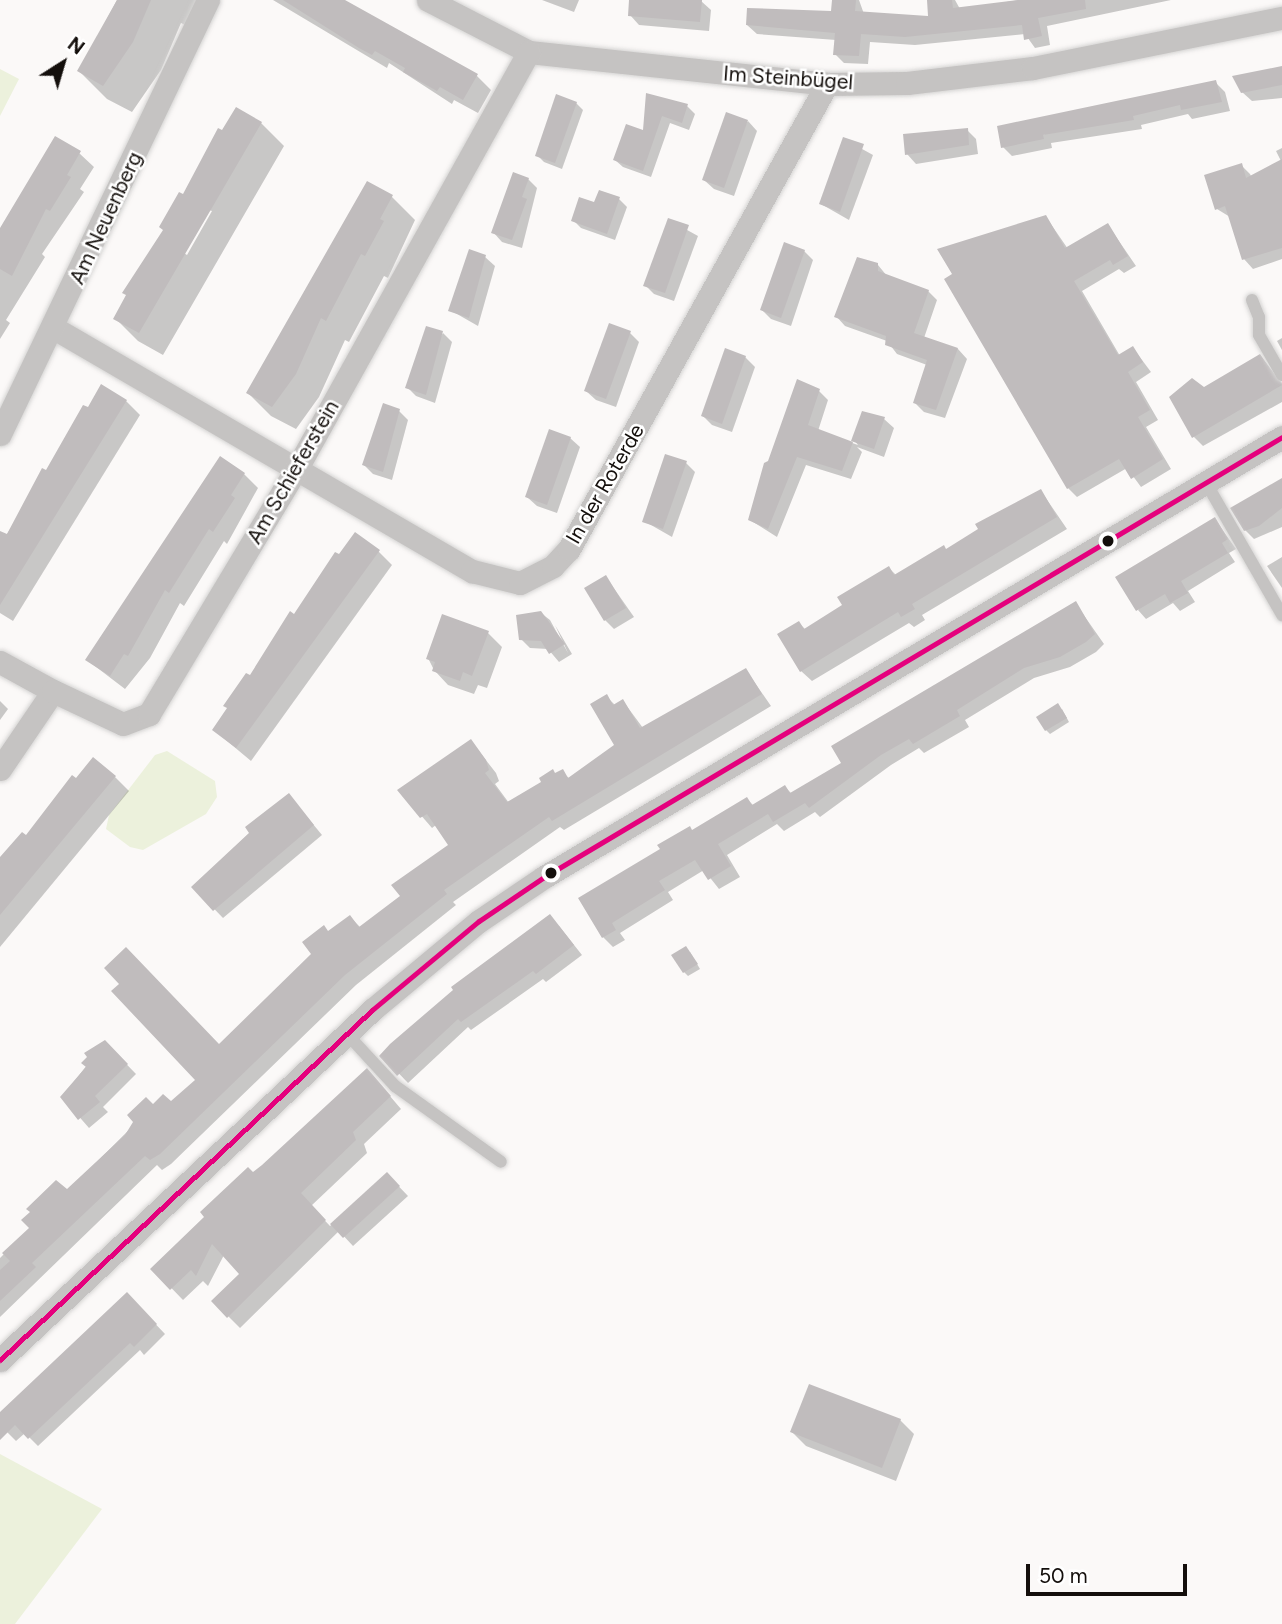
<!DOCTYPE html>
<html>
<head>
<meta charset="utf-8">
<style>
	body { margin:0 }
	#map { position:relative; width:1282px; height:1624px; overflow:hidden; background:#fbf9f8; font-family:Figtree,sans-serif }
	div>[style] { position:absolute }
	.green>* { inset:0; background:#ecf1dc }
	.shadow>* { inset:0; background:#0003 }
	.building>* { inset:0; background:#c0bcbd }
	.roads { filter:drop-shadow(0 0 2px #d5d4d3) drop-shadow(0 0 2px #d5d4d3) }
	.service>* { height:12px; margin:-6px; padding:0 6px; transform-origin:6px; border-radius:6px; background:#c5c3c2 }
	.minor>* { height:23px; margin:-11.5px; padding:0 11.5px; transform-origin:11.5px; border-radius:11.5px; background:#c5c3c2 }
	.bus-1>* { height:5px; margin:-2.5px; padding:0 2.5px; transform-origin:2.5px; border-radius:2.5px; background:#e5007d }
	.dots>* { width:19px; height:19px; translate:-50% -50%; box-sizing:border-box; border:4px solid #fff; border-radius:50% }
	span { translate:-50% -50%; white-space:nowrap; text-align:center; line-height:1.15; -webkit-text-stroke:5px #fff; paint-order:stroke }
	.street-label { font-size:21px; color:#140f0c }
	.north { position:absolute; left:28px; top:28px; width:70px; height:70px; -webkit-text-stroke:5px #fff; paint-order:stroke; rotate:37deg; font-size:19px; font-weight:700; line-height:28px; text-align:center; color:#140f0c }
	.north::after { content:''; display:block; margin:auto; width:24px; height:32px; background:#140f0c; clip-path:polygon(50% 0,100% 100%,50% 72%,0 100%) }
	.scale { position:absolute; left:1026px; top:1564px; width:161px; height:32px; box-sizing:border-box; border:4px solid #140f0c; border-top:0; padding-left:9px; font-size:21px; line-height:24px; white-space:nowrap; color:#140f0c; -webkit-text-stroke:5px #fff; paint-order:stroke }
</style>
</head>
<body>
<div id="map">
	<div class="green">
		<i style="clip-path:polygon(0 69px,19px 79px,0 116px)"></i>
		<i style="clip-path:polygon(167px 751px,215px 781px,217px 797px,206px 814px,143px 850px,130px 847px,106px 829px,109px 815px,155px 755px)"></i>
		<i style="clip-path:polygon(0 1454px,102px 1509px,15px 1624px,0 1624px)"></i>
	</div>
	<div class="shadow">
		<i style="clip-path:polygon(117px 0,199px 0,185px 25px,181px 23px,161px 70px,132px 112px,107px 99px,79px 71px)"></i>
		<i style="clip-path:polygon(273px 0,341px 0,477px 76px,491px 90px,478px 113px,454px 100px,452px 104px,389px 63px,387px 68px)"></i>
		<i style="clip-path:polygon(542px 0,579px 0,574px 12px)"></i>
		<i style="clip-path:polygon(631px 0,701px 1px,711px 10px,709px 31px,639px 25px,630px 15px)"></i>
		<i style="clip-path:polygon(834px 0,859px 0,864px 14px,930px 18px,928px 0,955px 0,960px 9px,1019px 0,1171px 0,1047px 26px,1050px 45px,1035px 48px,1025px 34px,915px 45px,870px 42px,868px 64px,844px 63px,835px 54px,836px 40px,757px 34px,747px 25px,833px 12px)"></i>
		<i style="clip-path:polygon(1282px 68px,1282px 98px,1252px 101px,1242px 92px)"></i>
		<i style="clip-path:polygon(1215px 82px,1225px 92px,1230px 111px,1192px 119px,1188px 114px,1141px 125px,1142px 129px,1051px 143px,1052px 148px,1012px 156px,1003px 147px)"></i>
		<i style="clip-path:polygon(647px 96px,687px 106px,695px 114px,689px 130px,670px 123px,651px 177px,623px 167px,615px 160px,644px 133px)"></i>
		<i style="clip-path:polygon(576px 103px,583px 110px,562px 169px,544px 162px,537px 155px)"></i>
		<i style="clip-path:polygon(748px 121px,757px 131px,734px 196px,714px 189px,704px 180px)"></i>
		<i style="clip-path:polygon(evenodd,261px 123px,284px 146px,163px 355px,138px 341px,115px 318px,184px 197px,261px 123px,209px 210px,212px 211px,187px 255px,184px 253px,209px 210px)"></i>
		<i style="clip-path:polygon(967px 130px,976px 139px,978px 154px,916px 164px,907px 154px)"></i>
		<i style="clip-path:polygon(844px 139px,873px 155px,849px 220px,821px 204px)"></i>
		<i style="clip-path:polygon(1282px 148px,1282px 186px,1281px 161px,1276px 151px)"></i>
		<i style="clip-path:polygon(79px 153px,94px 167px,80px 189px,84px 192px,42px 254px,45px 257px,6px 320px,10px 323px,0 339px,0 234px)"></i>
		<i style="clip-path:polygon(1241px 165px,1250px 174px,1282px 239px,1282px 259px,1253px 269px,1244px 259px,1230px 217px,1217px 209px)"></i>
		<i style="clip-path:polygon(528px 179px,537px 188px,522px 248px,502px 242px,493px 232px)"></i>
		<i style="clip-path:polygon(368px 183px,392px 197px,415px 220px,388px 278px,384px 276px,349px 342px,345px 340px,319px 397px,296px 429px,271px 416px,248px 393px)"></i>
		<i style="clip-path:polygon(619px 199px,627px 207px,615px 240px,581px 228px,573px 220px,596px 204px)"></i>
		<i style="clip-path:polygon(1046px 217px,1068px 249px,1108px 225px,1136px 266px,1124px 273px,1119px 269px,1082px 291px,1120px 356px,1133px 348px,1151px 372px,1136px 382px,1158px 420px,1146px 427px,1171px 469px,1141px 487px,1127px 468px,1077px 497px,1068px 488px)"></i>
		<i style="clip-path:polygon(669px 220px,698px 236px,674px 301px,654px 294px,645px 285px)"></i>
		<i style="clip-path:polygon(804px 251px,813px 260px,791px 326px,771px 319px,762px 310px)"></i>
		<i style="clip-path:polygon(485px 257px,495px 266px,478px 326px,450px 310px)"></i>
		<i style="clip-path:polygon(878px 265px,887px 276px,928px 291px,937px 300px,924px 338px,958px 349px,967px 359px,945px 418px,924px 412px,915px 403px,927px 365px,897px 354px,887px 341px,845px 326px,836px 316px)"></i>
		<i style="clip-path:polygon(443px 333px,452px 342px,435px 403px,416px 396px,407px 387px)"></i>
		<i style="clip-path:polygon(630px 333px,639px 342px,616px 407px,596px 400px,586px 391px)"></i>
		<i style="clip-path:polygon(1282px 338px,1282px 350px,1277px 341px)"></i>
		<i style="clip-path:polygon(1260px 356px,1282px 383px,1282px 402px,1203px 446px,1194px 437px,1204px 389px)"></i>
		<i style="clip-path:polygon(745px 357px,755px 367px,732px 432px,712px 425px,703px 416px)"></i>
		<i style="clip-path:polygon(819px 391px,828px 400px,818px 431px,858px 445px,854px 440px,884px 419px,894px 428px,884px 457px,857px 447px,862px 452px,851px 479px,806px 465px,777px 537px,750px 520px,770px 462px)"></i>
		<i style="clip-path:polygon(126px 401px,140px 415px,13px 621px,0 613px,0 545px,46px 473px)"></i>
		<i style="clip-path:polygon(399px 411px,408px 420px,392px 480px,373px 474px,364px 465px)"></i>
		<i style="clip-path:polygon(570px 438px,580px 447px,557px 513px,537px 506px,527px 497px)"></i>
		<i style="clip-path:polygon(686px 463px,695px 472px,672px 537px,644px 521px)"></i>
		<i style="clip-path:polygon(244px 474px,258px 488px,227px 544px,224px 541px,184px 606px,180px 603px,150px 658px,125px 689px,87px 660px)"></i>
		<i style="clip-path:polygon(1282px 480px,1282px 527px,1254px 539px,1245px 530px)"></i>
		<i style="clip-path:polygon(1041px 491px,1067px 529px,922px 615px,925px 620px,914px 627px,909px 623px,812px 681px,801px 671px,799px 623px,806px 630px,845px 606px,889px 568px,896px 575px,947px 551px)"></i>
		<i style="clip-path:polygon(1215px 519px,1236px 549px,1229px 553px,1235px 562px,1188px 591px,1195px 602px,1180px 611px,1173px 603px,1146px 619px,1138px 610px)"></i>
		<i style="clip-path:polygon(378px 551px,392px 565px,251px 761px,214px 730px,340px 557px)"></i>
		<i style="clip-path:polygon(1282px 557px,1282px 588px,1267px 566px)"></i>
		<i style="clip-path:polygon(606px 577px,634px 617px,614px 629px,605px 620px)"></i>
		<i style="clip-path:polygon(1076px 604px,1104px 644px,1096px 652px,1070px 667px,1034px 678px,965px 720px,969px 727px,924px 753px,919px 748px,891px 765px,820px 817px,815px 812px,784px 831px,777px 824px,727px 855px,740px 877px,719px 889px,704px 870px,668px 892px,673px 900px,620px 933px,625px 940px,613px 947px,603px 937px,580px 899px,747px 799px,754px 806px,785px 787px,792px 794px,844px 764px)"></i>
		<i style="clip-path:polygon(541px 613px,550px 620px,568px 653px,555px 625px,572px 654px,559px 662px,548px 649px,530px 648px,521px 639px)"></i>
		<i style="clip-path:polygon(488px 633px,502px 647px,487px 688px,478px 685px,474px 694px,448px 685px,434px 670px,428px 658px)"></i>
		<i style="clip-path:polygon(746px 670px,771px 706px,564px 830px,560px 827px,453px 902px,456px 905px,356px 985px,171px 1164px,162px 1170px,157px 1165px,0 1317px,0 1258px,153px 1106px,171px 1103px,198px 1080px,219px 1047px,313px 954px,329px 933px,350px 917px,361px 928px,402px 897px,450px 846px,436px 825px,432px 828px,400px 791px,471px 741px,496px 773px,499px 781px,495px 784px,509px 803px,562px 772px,570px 779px,617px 745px,606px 696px,616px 706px,623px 701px,643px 728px)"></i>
		<i style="clip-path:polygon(0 701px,8px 709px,0 720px)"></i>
		<i style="clip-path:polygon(1062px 709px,1069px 722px,1050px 734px,1046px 730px)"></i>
		<i style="clip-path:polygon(115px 777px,129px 791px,0 947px,0 865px,76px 781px)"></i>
		<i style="clip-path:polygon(289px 795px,322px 835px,223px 918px,193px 887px)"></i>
		<i style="clip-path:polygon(559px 926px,582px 955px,546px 982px,543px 979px,471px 1030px,468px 1027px,408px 1083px,382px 1056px)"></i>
		<i style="clip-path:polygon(690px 952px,700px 969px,688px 976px,684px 972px)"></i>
		<i style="clip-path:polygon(105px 1042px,136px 1074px,103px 1107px,108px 1112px,89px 1128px,62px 1097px)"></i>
		<i style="clip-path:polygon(378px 1082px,401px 1109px,364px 1144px,367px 1153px,311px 1206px,330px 1226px,387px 1174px,408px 1196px,353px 1246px,339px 1231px,240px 1328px,213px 1301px,242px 1274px,224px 1255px,208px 1286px,203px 1281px,183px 1300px,153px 1269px,253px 1174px)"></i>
		<i style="clip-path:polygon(127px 1294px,165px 1334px,144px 1355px,140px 1350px,38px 1446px,25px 1433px,16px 1441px,0 1425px,0 1415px)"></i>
		<i style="clip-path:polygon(900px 1420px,914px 1434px,896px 1481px,806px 1446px,792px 1432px)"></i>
	</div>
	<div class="building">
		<i style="clip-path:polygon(117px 0,151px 0,133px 42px,103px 86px,77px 71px)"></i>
		<i style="clip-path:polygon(283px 0,345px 0,478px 74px,463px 100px,440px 87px,437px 91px,403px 72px,405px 68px,375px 51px,372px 55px,359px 48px)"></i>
		<i style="clip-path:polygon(629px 0,702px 0,700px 22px,628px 16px)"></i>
		<i style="clip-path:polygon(832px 0,856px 0,855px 11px,928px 16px,927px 0,952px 0,953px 8px,1018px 0,1085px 0,1086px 9px,1038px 18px,1042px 36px,1024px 40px,1022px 25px,905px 37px,861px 34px,859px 56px,833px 55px,835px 33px,746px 25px,747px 8px,831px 11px)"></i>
		<i style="clip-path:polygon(1282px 66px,1282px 85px,1241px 93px,1232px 76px)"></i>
		<i style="clip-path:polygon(1216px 80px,1222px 102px,1181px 110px,1180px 105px,1133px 116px,1134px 120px,1043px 135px,1044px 139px,1001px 148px,997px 126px)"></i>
		<i style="clip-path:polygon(646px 93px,688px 104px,682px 123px,662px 116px,643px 171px,613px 160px,626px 124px,643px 130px)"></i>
		<i style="clip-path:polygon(556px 94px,577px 102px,555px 163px,535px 156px)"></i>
		<i style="clip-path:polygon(236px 107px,262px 122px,139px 333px,113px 319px,126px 295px,122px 293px,163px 230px,159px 227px,179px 192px,183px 194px,218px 128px,222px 130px)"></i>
		<i style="clip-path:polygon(726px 112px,748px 120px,724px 188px,702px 180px)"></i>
		<i style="clip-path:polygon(968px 128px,969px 145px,905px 155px,903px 134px)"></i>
		<i style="clip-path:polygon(55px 136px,81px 151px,67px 175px,71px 177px,50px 211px,46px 209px,12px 276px,0 269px,0 228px)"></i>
		<i style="clip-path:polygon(843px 137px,864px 144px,840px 212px,819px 204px)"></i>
		<i style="clip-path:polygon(1282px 159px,1282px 248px,1242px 260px,1225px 206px,1215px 210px,1204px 175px,1242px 163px,1246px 178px)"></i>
		<i style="clip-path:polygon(513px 172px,529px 178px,522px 197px,527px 199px,512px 240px,491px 233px)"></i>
		<i style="clip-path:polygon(367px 181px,393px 195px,380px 219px,384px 221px,365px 256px,361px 254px,326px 321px,321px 318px,296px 374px,272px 407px,246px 393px)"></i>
		<i style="clip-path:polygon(599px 190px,620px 197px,607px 234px,571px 221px,579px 197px,594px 202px)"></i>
		<i style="clip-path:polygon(1046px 215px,1065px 248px,1108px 223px,1128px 256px,1113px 265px,1110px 260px,1074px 281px,1118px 355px,1133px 346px,1143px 362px,1128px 372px,1150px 410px,1138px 417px,1163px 459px,1131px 479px,1119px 459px,1067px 489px,944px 279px,952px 274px,937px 249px)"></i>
		<i style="clip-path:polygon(668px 218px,689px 225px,665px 293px,643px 286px)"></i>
		<i style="clip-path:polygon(784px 242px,805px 250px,781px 318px,760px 310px)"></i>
		<i style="clip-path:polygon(469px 249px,486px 255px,469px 318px,448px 311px)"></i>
		<i style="clip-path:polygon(857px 257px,878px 263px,878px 271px,929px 290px,914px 333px,958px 348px,936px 410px,913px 403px,927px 360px,885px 345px,886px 336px,834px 317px)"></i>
		<i style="clip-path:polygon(609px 323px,631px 331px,606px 399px,584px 391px)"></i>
		<i style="clip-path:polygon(426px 326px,443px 331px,426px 395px,405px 388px)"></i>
		<i style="clip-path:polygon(725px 348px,746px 356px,722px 424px,701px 416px)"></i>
		<i style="clip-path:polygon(1260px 354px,1282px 385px,1192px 438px,1169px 397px,1192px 378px,1204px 387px)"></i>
		<i style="clip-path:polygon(797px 379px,820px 389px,808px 425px,853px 442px,842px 471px,797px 457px,768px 529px,748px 520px,764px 463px,768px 461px)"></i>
		<i style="clip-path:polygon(101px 384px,127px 400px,0 605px,0 531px,7px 534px,42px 468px,46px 470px,83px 405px,88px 407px)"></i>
		<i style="clip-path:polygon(383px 403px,400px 409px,383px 472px,362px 465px)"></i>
		<i style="clip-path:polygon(862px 411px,885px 417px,874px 449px,851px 441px)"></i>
		<i style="clip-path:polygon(549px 429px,571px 437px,547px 505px,525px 497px)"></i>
		<i style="clip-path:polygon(665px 454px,687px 461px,663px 529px,642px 522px)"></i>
		<i style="clip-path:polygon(220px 456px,245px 473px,231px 495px,235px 498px,213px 532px,209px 529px,169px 593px,165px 590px,128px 656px,124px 654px,110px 676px,85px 660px)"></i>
		<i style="clip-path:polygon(1282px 478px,1282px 508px,1259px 526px,1244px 531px,1230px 508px)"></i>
		<i style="clip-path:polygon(1041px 489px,1057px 517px,912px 604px,915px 609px,901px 617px,898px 612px,800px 672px,777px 634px,799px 621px,804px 629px,842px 605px,837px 597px,889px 566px,894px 575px,944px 545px,946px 549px,978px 529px,975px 524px)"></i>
		<i style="clip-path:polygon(1215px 517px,1228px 539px,1222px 543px,1228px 553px,1181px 581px,1188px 593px,1170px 603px,1165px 594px,1136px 611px,1115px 577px)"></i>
		<i style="clip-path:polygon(355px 532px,380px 550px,236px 748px,212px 730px,227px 708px,223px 706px,246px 673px,250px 675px,290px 611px,294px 614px,335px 552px,339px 554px)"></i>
		<i style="clip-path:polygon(606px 575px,626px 608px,604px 621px,584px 588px)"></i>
		<i style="clip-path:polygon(1076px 601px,1095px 634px,1086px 642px,1060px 657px,1024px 668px,957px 710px,960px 716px,913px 744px,909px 739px,881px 755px,809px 808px,805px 803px,773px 822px,768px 814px,718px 844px,731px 866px,708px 880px,695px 860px,659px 881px,665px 890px,612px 923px,616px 930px,602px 938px,578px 898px,660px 849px,657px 845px,690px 826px,692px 830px,747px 797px,752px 805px,785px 785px,790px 793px,841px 763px,831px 746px)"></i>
		<i style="clip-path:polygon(541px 611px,565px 644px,549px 654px,541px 641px,519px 640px,516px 615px)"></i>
		<i style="clip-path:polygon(442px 614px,489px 631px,472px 676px,463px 672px,460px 681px,432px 671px,435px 662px,426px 659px)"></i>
		<i style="clip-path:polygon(746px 668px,762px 694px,552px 821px,549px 817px,444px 890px,447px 894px,345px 975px,160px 1154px,150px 1160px,145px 1156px,32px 1263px,36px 1267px,0 1301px,0 1270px,10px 1261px,2px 1253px,29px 1228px,21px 1220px,30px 1212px,26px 1209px,56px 1180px,67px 1189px,125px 1135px,133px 1122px,127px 1115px,146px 1097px,153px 1104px,163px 1094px,171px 1101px,195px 1080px,111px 991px,119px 984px,104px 968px,126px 947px,219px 1044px,311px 954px,302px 942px,324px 925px,328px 931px,350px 915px,359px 927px,400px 896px,391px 885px,448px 845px,427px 814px,420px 818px,397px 790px,471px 739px,486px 760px,489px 770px,485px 773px,507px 802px,541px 782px,539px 778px,553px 769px,555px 773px,563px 769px,568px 778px,614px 745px,590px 704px,607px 694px,613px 705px,623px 699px,640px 728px)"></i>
		<i style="clip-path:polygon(1058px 703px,1067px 718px,1045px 731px,1036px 717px)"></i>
		<i style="clip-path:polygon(93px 757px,116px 776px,0 915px,0 857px,22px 832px,26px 835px,72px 775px,76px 778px)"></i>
		<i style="clip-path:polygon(289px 793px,314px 825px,213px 911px,191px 887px,249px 833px,245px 827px)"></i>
		<i style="clip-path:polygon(550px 914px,574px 945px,536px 974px,533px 971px,461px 1022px,458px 1019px,397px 1076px,379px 1056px,390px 1044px,453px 990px,451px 987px)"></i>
		<i style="clip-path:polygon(686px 946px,698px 964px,683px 973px,671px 955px)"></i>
		<i style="clip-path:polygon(105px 1040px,128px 1064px,95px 1096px,100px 1102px,78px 1120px,60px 1097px,86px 1067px,81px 1063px,87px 1057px,84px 1053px)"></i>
		<i style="clip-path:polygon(367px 1068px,391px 1096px,353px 1132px,356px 1140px,301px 1193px,326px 1220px,227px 1318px,211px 1301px,239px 1274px,212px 1244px,196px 1276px,191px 1270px,170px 1290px,150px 1269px,204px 1217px,200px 1212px,248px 1167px,253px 1172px,262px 1165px)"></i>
		<i style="clip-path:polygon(387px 1172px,400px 1186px,343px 1238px,330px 1224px)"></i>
		<i style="clip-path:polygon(127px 1292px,157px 1324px,134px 1347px,130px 1343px,28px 1439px,15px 1425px,0 1440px,0 1412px)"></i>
		<i style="clip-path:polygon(809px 1384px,901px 1419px,882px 1468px,790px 1432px)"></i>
	</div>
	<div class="roads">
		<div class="service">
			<i style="left:1252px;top:300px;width:18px;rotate:68deg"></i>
			<i style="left:1259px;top:317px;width:18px;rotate:90deg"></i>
			<i style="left:1259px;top:335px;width:46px;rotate:60.1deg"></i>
			<i style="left:1205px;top:481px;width:155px;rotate:60.1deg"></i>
			<i style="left:347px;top:1034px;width:71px;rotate:47.3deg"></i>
			<i style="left:395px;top:1086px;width:130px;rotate:35.6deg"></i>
		</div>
		<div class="minor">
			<i style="left:428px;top:0;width:114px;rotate:27.2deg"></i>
			<i style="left:529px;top:52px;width:300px;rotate:6.1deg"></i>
			<i style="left:827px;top:84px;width:80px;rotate:-0.7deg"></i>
			<i style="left:907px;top:83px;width:127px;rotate:-6.8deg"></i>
			<i style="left:1033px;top:68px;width:254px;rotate:-11.4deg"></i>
			<i style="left:54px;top:328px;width:484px;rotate:30.2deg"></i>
			<i style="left:472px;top:571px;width:49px;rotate:14deg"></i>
			<i style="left:520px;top:583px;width:37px;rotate:-27deg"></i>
			<i style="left:553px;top:566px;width:23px;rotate:-47deg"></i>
			<i style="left:569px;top:549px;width:532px;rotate:-60.98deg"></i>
			<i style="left:0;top:434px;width:481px;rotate:-64.4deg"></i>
			<i style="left:0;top:662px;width:60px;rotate:28.7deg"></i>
			<i style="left:0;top:769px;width:94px;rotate:-55.8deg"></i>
			<i style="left:53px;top:691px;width:77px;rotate:25.2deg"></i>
			<i style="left:123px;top:724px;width:28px;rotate:-21deg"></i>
			<i style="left:149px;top:714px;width:287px;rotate:-59deg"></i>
			<i style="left:297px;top:468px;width:476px;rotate:-60.9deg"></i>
			<i style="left:0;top:1360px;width:511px;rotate:-43.25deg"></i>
			<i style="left:372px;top:1010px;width:139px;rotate:-39.8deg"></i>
			<i style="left:479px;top:921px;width:78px;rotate:-34.1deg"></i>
			<i style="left:544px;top:877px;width:859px;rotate:-30.8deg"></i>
		</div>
	</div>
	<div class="bus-1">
		<i style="left:0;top:1360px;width:511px;rotate:-43.25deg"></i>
		<i style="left:372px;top:1010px;width:139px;rotate:-39.8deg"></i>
		<i style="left:479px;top:921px;width:78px;rotate:-34.1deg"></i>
		<i style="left:544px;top:877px;width:859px;rotate:-30.8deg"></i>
	</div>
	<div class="dots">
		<i style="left:1108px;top:541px;background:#140f0c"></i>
		<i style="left:551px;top:873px;background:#140f0c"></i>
	</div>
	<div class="street-label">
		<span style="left:788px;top:78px;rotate:4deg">Im Steinbügel</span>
		<span style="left:106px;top:218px;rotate:-65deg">Am Neuenberg</span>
		<span style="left:293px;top:472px;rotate:-60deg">Am Schieferstein</span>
		<span style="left:605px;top:484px;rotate:-60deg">In der Roterde</span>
	</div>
	<div class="north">N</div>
	<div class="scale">50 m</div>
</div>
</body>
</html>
